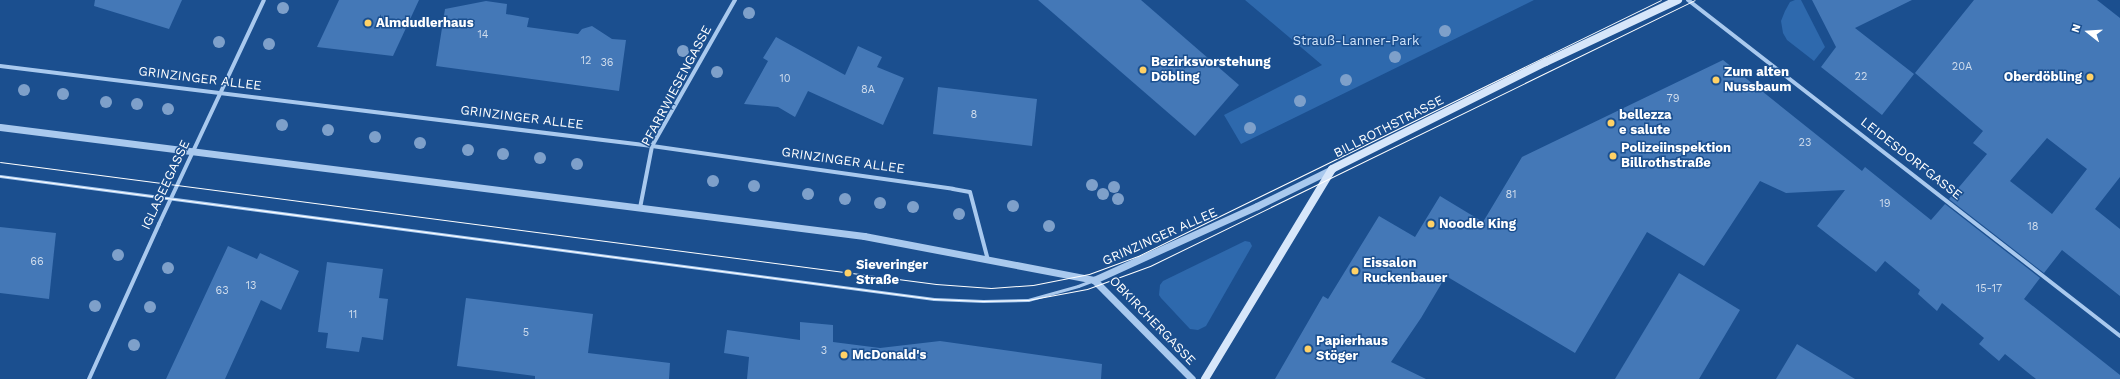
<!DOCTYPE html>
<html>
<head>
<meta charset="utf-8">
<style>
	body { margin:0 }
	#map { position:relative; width:2120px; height:379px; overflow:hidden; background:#1b4f8f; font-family:"Work Sans",sans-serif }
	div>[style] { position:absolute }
	.green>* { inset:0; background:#2e69ad }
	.building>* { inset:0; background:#4478b7 }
	.service>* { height:3px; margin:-1.5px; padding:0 1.5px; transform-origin:1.5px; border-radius:1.5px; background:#a9c9ee }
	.minor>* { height:4px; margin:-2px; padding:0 2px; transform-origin:2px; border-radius:2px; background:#a9c9ee }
	.tertiary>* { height:7px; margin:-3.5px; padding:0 3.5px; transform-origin:3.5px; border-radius:3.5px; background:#a9c9ee }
	.secondary>* { height:8px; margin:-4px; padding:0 4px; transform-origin:4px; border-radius:4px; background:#d6e6fa }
	.tram>* { height:1px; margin:-0.5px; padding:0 0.5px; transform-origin:0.5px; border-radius:0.5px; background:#fff }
	.trees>* { width:12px; height:12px; margin:-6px; border-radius:50%; background:#7ea0ca }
	.dots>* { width:11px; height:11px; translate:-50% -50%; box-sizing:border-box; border:2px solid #1b4f8f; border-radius:50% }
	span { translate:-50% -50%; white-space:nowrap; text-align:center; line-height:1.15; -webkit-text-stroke:3px #1b4f8f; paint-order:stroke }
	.number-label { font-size:11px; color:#d0dded }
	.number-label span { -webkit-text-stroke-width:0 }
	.poi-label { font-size:13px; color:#fff; font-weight:700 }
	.left { translate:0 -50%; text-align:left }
	.right { translate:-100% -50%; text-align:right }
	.park-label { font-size:13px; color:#cfe3fa }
	.street-label { font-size:13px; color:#fff }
	.north { position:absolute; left:2068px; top:12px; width:40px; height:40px; -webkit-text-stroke:3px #1b4f8f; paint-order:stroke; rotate:287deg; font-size:11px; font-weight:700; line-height:16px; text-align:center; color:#fff }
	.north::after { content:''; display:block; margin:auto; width:14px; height:18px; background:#fff; clip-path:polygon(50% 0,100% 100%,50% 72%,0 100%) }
</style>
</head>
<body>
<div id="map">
	<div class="green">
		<i style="clip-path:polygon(1245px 0,1534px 0,1241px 144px,1224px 115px,1322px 65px)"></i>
		<i style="clip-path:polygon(1795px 0,1801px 0,1825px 47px,1814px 61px,1787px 40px,1783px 33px,1781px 21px,1785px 11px,1790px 2px)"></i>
		<i style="clip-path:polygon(1245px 241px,1250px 242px,1252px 246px,1206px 326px,1198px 330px,1190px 329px,1161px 298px,1159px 295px,1160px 285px,1163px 281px)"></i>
	</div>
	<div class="building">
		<i style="clip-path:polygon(95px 0,182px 0,169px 29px,94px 6px)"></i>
		<i style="clip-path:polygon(339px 0,419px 0,393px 56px,317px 47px)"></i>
		<i style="clip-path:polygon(1038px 0,1141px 0,1239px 85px,1195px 136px)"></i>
		<i style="clip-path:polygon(1812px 0,1912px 0,1855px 28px,1914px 74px,1882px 115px,1821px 67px,1836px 47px)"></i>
		<i style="clip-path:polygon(evenodd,1974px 0,2097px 0,2120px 18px,2120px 177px,2095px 209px,2120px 229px,2120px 296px,2062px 250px,2044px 273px,1949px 199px,1987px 154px,1973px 143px,1983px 131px,1915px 73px,1974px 0,2047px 138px,2087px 169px,2052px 214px,2010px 181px,2047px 138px)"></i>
		<i style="clip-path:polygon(486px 1px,507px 4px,506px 14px,529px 18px,527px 27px,578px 34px,582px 29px,592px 26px,612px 39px,626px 40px,619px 91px,436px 66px,445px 9px)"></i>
		<i style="clip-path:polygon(776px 37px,845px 75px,858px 46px,882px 57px,877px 67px,904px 78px,883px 125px,808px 91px,795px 117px,778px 107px,744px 104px,768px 61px,763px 58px)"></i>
		<i style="clip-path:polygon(1723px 60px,1862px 171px,1865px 167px,1931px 220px,1945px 204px,2040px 278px,2024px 299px,2120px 375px,2120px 379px,2036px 379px,2005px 354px,1999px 361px,1979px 344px,1984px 338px,1942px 303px,1937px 311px,1918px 294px,1920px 290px,1885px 261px,1876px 272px,1817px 226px,1845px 190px,1786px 193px,1760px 181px,1704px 266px,1647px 232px,1575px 353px,1446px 276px,1421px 318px,1391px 362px,1426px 379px,1275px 379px,1323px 296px,1328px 299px,1379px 216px,1415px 237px,1440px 196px,1483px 222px,1522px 157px)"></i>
		<i style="clip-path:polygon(938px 87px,1037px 99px,1032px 146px,933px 134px)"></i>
		<i style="clip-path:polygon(0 227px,56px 233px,49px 299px,0 293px)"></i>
		<i style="clip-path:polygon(228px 246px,257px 259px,260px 253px,299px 271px,281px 310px,261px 300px,225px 379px,166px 379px)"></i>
		<i style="clip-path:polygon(327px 262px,383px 269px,379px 298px,388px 299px,383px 340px,362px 337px,359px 352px,326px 348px,328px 333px,318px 332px)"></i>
		<i style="clip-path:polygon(1679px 273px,1740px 310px,1699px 379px,1615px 379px)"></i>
		<i style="clip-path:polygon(466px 298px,593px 314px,588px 353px,670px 363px,669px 379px,535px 379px,535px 376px,457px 366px)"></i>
		<i style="clip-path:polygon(800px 322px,833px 325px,833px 342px,880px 348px,940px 341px,1102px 364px,1101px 379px,747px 379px,749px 357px,724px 353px,727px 330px,800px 340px)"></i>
		<i style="clip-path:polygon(1797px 344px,1855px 379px,1776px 379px)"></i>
	</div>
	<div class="service">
		<i style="left:0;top:176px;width:942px;rotate:7.5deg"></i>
		<i style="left:934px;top:299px;width:49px;rotate:2.3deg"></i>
		<i style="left:983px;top:301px;width:45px;rotate:-1.3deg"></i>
		<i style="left:1028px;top:300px;width:52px;rotate:-15.6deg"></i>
		<i style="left:1078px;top:286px;width:14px;rotate:-21deg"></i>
	</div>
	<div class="minor">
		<i style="left:1688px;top:0;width:547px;rotate:37.87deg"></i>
		<i style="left:0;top:66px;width:657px;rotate:7deg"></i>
		<i style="left:652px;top:146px;width:304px;rotate:8.1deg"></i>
		<i style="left:953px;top:189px;width:17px;rotate:10deg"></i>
		<i style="left:970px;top:192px;width:70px;rotate:75.2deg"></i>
		<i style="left:640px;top:208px;width:63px;rotate:-79deg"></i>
		<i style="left:652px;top:146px;width:168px;rotate:-60.4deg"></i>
		<i style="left:89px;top:379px;width:170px;rotate:-65.7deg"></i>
		<i style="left:159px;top:224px;width:247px;rotate:-64.9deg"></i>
	</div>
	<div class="tertiary">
		<i style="left:0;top:127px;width:871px;rotate:7.19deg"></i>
		<i style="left:864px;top:236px;width:234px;rotate:10.8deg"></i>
		<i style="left:1094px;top:280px;width:179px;rotate:-24.4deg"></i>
		<i style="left:1257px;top:206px;width:84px;rotate:-26.3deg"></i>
		<i style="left:1094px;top:280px;width:139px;rotate:45.3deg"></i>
	</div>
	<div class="secondary">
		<i style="left:1205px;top:379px;width:245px;rotate:-58.8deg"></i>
		<i style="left:1332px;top:169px;width:239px;rotate:-26.6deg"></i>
		<i style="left:1546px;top:62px;width:146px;rotate:-25.2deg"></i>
	</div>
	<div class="tram">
		<i style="left:0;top:162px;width:944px;rotate:7.43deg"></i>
		<i style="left:936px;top:284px;width:55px;rotate:4.2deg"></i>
		<i style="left:991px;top:288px;width:42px;rotate:-4.1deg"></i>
		<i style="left:1033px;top:285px;width:57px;rotate:-11.1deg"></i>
		<i style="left:1089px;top:274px;width:52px;rotate:-20.2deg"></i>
		<i style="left:1138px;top:256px;width:582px;rotate:-26.08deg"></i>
		<i style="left:0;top:176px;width:942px;rotate:7.5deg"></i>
		<i style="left:934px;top:299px;width:49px;rotate:2.3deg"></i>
		<i style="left:983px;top:301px;width:45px;rotate:-1.3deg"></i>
		<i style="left:1028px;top:300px;width:60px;rotate:-10.6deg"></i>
		<i style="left:1087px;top:289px;width:67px;rotate:-20.1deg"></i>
		<i style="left:1150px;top:266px;width:606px;rotate:-26.02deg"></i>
	</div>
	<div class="trees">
		<i style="left:283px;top:8px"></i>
		<i style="left:749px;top:13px"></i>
		<i style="left:1445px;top:31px"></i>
		<i style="left:219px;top:42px"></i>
		<i style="left:269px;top:44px"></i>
		<i style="left:683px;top:51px"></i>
		<i style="left:1395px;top:57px"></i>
		<i style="left:717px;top:72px"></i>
		<i style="left:1346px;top:80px"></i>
		<i style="left:24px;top:90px"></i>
		<i style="left:63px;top:94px"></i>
		<i style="left:1300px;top:101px"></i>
		<i style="left:106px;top:102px"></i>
		<i style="left:137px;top:104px"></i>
		<i style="left:168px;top:109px"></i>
		<i style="left:282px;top:125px"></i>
		<i style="left:1250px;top:128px"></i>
		<i style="left:328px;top:130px"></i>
		<i style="left:375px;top:137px"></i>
		<i style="left:420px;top:143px"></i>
		<i style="left:468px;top:150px"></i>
		<i style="left:503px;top:154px"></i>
		<i style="left:540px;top:158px"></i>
		<i style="left:577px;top:164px"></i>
		<i style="left:713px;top:181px"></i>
		<i style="left:1092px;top:185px"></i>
		<i style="left:754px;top:186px"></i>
		<i style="left:1114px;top:187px"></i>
		<i style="left:808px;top:194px"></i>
		<i style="left:1103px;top:194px"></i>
		<i style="left:845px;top:199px"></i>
		<i style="left:1118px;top:199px"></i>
		<i style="left:880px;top:203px"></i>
		<i style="left:1013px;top:206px"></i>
		<i style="left:913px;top:207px"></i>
		<i style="left:959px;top:214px"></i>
		<i style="left:1049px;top:226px"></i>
		<i style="left:118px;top:255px"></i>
		<i style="left:168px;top:268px"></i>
		<i style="left:95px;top:306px"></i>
		<i style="left:150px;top:307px"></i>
		<i style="left:134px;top:345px"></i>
	</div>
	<div class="dots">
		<i style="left:368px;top:23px;background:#ffd166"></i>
		<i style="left:1143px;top:70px;background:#ffd166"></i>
		<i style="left:2090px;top:77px;background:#ffd166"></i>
		<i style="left:1716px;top:80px;background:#ffd166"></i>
		<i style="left:1611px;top:123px;background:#ffd166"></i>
		<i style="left:1613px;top:156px;background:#ffd166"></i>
		<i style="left:1431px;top:224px;background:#ffd166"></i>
		<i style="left:1355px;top:271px;background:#ffd166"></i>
		<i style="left:848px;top:273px;background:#ffd166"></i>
		<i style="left:1308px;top:349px;background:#ffd166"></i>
		<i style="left:844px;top:355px;background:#ffd166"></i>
	</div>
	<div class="number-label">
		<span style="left:483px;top:35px">14</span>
		<span style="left:586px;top:61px">12</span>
		<span style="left:607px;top:63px">36</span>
		<span style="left:1962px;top:67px">20A</span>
		<span style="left:1861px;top:77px">22</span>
		<span style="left:785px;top:79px">10</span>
		<span style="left:868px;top:90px">8A</span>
		<span style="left:1673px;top:99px">79</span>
		<span style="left:974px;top:115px">8</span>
		<span style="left:1805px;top:143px">23</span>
		<span style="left:1511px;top:195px">81</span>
		<span style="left:1885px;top:204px">19</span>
		<span style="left:2033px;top:227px">18</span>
		<span style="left:37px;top:262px">66</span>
		<span style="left:251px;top:286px">13</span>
		<span style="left:1989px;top:289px">15-17</span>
		<span style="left:222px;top:291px">63</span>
		<span style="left:353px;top:315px">11</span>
		<span style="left:526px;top:333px">5</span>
		<span style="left:824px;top:351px">3</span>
	</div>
	<div class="poi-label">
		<span class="left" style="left:376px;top:23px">Almdudlerhaus</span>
		<span class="left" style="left:1151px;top:70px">Bezirksvorstehung<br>Döbling</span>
		<span class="left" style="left:1724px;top:80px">Zum alten<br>Nussbaum</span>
		<span class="right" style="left:2082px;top:77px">Oberdöbling</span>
		<span class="left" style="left:1619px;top:123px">bellezza<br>e salute</span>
		<span class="left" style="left:1621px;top:156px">Polizeiinspektion<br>Billrothstraße</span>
		<span class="left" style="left:1439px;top:224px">Noodle King</span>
		<span class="left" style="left:1363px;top:271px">Eissalon<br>Ruckenbauer</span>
		<span class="left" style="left:856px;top:273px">Sieveringer<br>Straße</span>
		<span class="left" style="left:1316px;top:349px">Papierhaus<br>Stöger</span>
		<span class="left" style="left:852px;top:355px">McDonald's</span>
	</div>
	<div class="park-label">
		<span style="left:1356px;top:41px">Strauß-Lanner-Park</span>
	</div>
	<div class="street-label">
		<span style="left:200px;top:79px;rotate:7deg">GRINZINGER ALLEE</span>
		<span style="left:677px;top:86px;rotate:-62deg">PFARRWIESENGASSE</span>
		<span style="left:522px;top:118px;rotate:7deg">GRINZINGER ALLEE</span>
		<span style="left:1389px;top:127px;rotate:-27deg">BILLROTHSTRASSE</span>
		<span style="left:1911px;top:159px;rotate:38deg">LEIDESDORFGASSE</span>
		<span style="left:843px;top:161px;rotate:8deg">GRINZINGER ALLEE</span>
		<span style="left:166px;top:185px;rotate:-65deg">IGLASEEGASSE</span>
		<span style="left:1160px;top:237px;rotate:-24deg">GRINZINGER ALLEE</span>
		<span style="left:1152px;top:321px;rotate:46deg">OBKIRCHERGASSE</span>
	</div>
	<div class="north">N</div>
</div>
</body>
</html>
